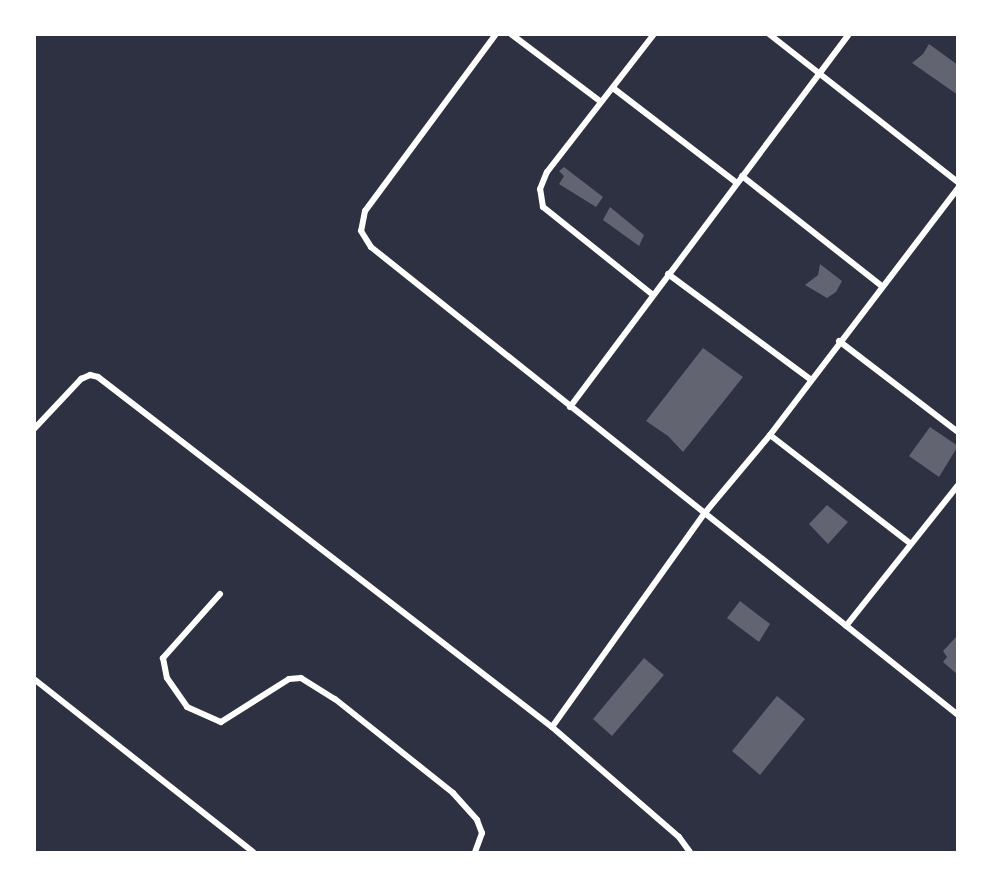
<!DOCTYPE html>
<html>
<head>
<meta charset="utf-8">
<style>
	body { margin:0 }
	#map { position:relative; width:992px; height:887px; overflow:hidden; background:#2d3142; font-family:"Sofia Sans Condensed",sans-serif }
	div>[style] { position:absolute }
	.building>* { inset:0; background:#626471 }
	.minor>* { height:6px; margin:-3px; padding:0 3px; transform-origin:3px; border-radius:3px; background:#fff }
	span { translate:-50% -50%; white-space:nowrap; text-align:center; line-height:1.15; -webkit-text-stroke:4.5px #fff; paint-order:stroke }
	.frame { position:absolute; inset:0; border:36px solid #fff; pointer-events:none }
</style>
</head>
<body>
<div id="map">
	<div class="building">
		<i style="clip-path:polygon(929px 44px,958px 65px,958px 95px,912px 63px,923px 54px)"></i>
		<i style="clip-path:polygon(564px 167px,603px 197px,596px 207px,559px 184px,564px 176px,559px 171px)"></i>
		<i style="clip-path:polygon(610px 207px,644px 235px,639px 246px,603px 220px)"></i>
		<i style="clip-path:polygon(820px 264px,842px 281px,836px 292px,827px 298px,805px 285px,818px 275px)"></i>
		<i style="clip-path:polygon(703px 348px,743px 377px,683px 452px,668px 436px,646px 421px)"></i>
		<i style="clip-path:polygon(930px 427px,958px 446px,939px 477px,909px 456px)"></i>
		<i style="clip-path:polygon(827px 505px,848px 522px,828px 544px,809px 524px)"></i>
		<i style="clip-path:polygon(740px 601px,770px 624px,759px 642px,727px 618px)"></i>
		<i style="clip-path:polygon(958px 635px,958px 675px,943px 662px,947px 657px,943px 651px)"></i>
		<i style="clip-path:polygon(644px 658px,664px 675px,612px 736px,593px 719px)"></i>
		<i style="clip-path:polygon(777px 696px,805px 719px,760px 775px,732px 751px)"></i>
	</div>
	<div class="minor">
		<i style="left:496px;top:34px;width:220px;rotate:126.5deg"></i>
		<i style="left:365px;top:211px;width:20px;rotate:101deg"></i>
		<i style="left:361px;top:231px;width:19px;rotate:58deg"></i>
		<i style="left:371px;top:247px;width:751px;rotate:38.56deg"></i>
		<i style="left:511px;top:34px;width:111px;rotate:37deg"></i>
		<i style="left:769px;top:34px;width:240px;rotate:38.1deg"></i>
		<i style="left:613px;top:88px;width:156px;rotate:37.5deg"></i>
		<i style="left:742px;top:176px;width:178px;rotate:38.2deg"></i>
		<i style="left:668px;top:274px;width:177px;rotate:36.5deg"></i>
		<i style="left:653px;top:295px;width:141px;rotate:-141.3deg"></i>
		<i style="left:543px;top:207px;width:18px;rotate:-99deg"></i>
		<i style="left:540px;top:189px;width:18px;rotate:-68deg"></i>
		<i style="left:547px;top:172px;width:175px;rotate:-52.2deg"></i>
		<i style="left:839px;top:341px;width:150px;rotate:37.4deg"></i>
		<i style="left:570px;top:407px;width:466px;rotate:-53.2deg"></i>
		<i style="left:34px;top:429px;width:69px;rotate:-46.8deg"></i>
		<i style="left:81px;top:379px;width:10px;rotate:-24deg"></i>
		<i style="left:90px;top:375px;width:8px;rotate:14deg"></i>
		<i style="left:98px;top:377px;width:573px;rotate:37.63deg"></i>
		<i style="left:552px;top:727px;width:168px;rotate:40.9deg"></i>
		<i style="left:679px;top:837px;width:19px;rotate:54deg"></i>
		<i style="left:770px;top:435px;width:178px;rotate:37.7deg"></i>
		<i style="left:220px;top:594px;width:86px;rotate:131.7deg"></i>
		<i style="left:163px;top:658px;width:20px;rotate:79deg"></i>
		<i style="left:167px;top:678px;width:35px;rotate:55deg"></i>
		<i style="left:187px;top:707px;width:37px;rotate:24deg"></i>
		<i style="left:221px;top:722px;width:80px;rotate:-32.3deg"></i>
		<i style="left:289px;top:679px;width:12px;rotate:-5deg"></i>
		<i style="left:301px;top:678px;width:40px;rotate:32deg"></i>
		<i style="left:335px;top:699px;width:151px;rotate:38.5deg"></i>
		<i style="left:453px;top:793px;width:36px;rotate:48deg"></i>
		<i style="left:477px;top:820px;width:14px;rotate:69deg"></i>
		<i style="left:482px;top:833px;width:20px;rotate:110deg"></i>
		<i style="left:846px;top:626px;width:180px;rotate:-51.5deg"></i>
		<i style="left:34px;top:679px;width:279px;rotate:38.3deg"></i>
		<i style="left:552px;top:727px;width:262px;rotate:-54.5deg"></i>
		<i style="left:704px;top:514px;width:103px;rotate:-50.1deg"></i>
		<i style="left:770px;top:435px;width:310px;rotate:-52.7deg"></i>
	</div>
	<div class="frame"></div>
</div>
</body>
</html>
